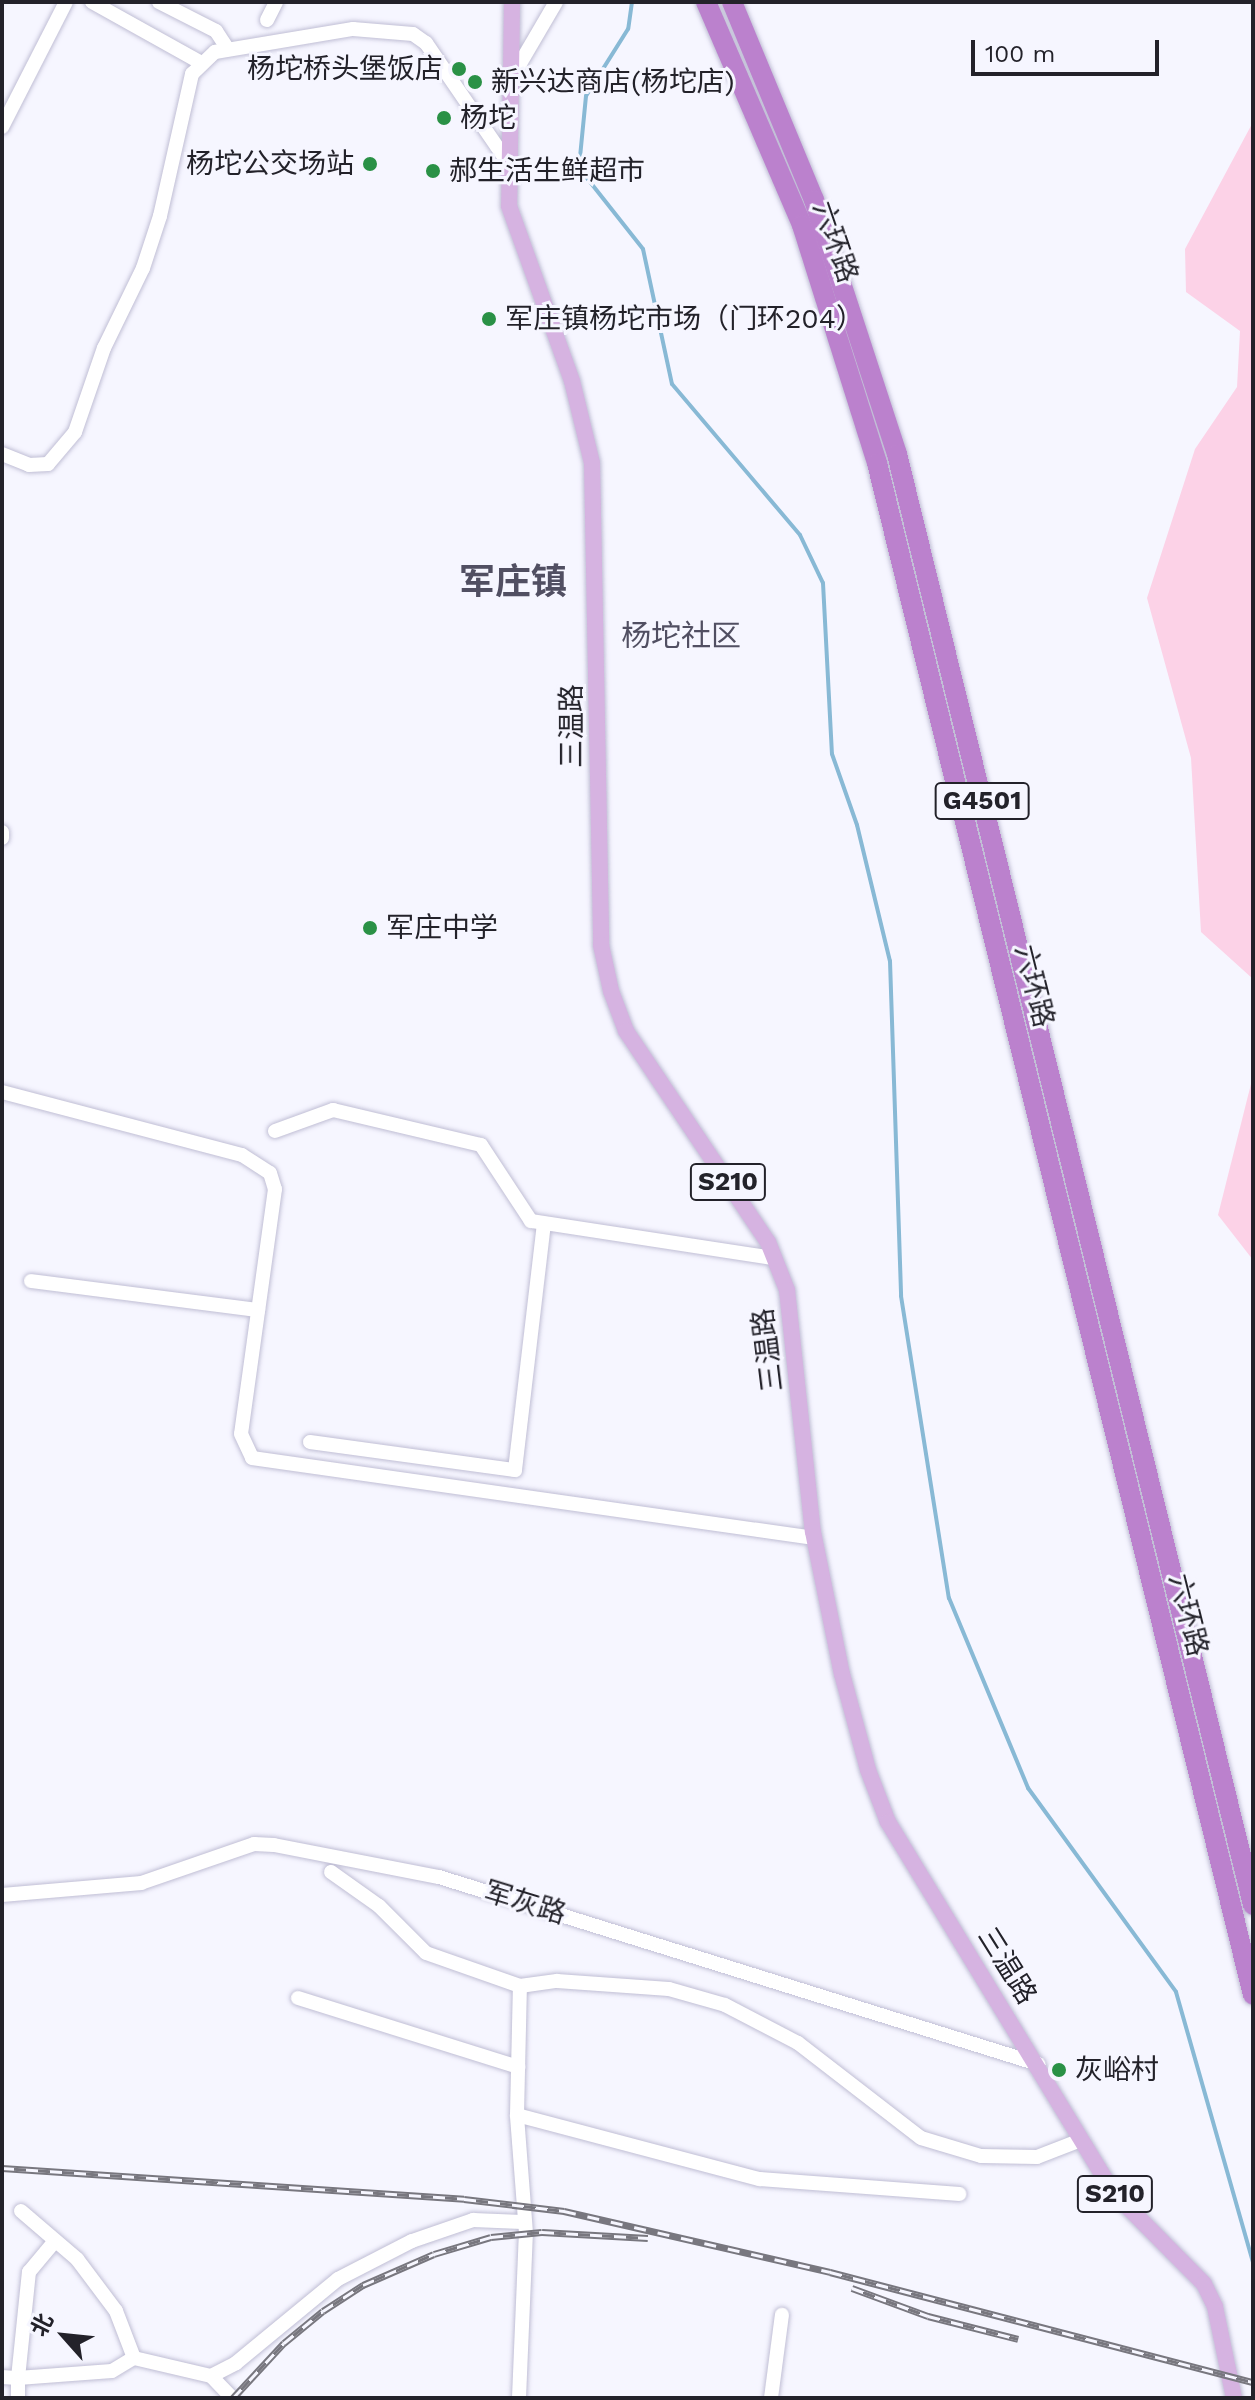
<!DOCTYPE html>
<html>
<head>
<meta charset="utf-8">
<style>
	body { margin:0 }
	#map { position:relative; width:1255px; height:2400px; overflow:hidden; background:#f6f6ff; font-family:"Work Sans","Noto Sans SC",sans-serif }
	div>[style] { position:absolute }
	.green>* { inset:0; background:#fcd2e7 }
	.stream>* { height:4px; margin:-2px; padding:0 2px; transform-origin:2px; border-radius:2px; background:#88b9d5 }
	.roads { filter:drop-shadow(0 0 2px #c0bed5) drop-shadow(0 0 2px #c0bed5) }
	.minor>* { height:14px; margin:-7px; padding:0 7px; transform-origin:7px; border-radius:7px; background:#fff }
	.major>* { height:16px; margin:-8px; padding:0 8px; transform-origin:8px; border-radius:8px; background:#d6b3e1 }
	.highway>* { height:20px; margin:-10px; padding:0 10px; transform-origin:10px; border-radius:10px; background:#bb81cd }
	.rail>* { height:7px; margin-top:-3.5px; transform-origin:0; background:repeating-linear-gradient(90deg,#f6f6ff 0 12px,#78777f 0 24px); box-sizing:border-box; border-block:2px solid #78777f }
	.dots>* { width:22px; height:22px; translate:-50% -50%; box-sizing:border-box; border:4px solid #f6f6ff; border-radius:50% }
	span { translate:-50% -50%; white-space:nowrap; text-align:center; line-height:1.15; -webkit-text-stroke:6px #f6f6ff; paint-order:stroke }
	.shield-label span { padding:2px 6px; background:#f6f6ff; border:2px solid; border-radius:6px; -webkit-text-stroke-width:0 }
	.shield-label { font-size:26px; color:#23222a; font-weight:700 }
	.poi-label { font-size:28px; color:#23222a }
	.right { translate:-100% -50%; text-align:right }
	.left { translate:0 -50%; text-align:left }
	.street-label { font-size:28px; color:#23222a }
	.neighbourhood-label { font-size:30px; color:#514f62 }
	.district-label { font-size:36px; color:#514f62; font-weight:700 }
	.frame { position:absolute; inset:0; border:4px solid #23222a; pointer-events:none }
	.north { position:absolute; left:24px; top:2296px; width:80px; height:80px; -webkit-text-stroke:6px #f6f6ff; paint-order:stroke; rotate:297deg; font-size:22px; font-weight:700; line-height:32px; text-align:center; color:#23222a }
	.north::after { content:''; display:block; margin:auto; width:28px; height:36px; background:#23222a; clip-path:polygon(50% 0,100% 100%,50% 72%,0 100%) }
	.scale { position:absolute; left:971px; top:40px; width:188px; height:36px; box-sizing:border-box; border:4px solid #23222a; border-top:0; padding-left:10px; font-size:24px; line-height:28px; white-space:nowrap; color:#23222a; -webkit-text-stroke:6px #f6f6ff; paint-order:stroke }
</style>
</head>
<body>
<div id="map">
	<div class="green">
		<i style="clip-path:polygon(1253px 122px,1253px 979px,1201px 932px,1191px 758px,1147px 598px,1195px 449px,1237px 387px,1240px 331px,1186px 292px,1185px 249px)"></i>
		<i style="clip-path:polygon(1253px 1076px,1253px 1260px,1218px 1215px)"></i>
	</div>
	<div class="stream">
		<i style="left:632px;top:2px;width:27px;rotate:98deg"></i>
		<i style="left:628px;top:29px;width:79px;rotate:122.1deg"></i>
		<i style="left:586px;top:96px;width:72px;rotate:95.6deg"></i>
		<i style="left:579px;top:168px;width:103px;rotate:51.7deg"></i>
		<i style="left:643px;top:249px;width:138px;rotate:77.9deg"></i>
		<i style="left:672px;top:384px;width:198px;rotate:49.7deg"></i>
		<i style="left:800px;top:535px;width:53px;rotate:64.4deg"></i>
		<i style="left:823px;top:583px;width:171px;rotate:87deg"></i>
		<i style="left:832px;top:754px;width:75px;rotate:70.6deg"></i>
		<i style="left:857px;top:825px;width:140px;rotate:76.4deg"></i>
		<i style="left:890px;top:961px;width:335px;rotate:88.1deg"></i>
		<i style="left:901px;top:1296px;width:306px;rotate:81deg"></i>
		<i style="left:949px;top:1598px;width:206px;rotate:67.4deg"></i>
		<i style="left:1028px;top:1788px;width:252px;rotate:54deg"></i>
		<i style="left:1176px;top:1992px;width:281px;rotate:74.1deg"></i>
	</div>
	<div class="roads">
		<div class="minor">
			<i style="left:92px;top:2px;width:124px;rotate:29.1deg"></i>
			<i style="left:159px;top:2px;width:64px;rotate:27deg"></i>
			<i style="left:216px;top:31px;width:20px;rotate:57deg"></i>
			<i style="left:267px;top:20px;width:20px;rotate:-63deg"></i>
			<i style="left:511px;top:79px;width:89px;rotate:-59.7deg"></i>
			<i style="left:2px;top:127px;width:140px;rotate:-62.9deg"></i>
			<i style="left:2px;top:454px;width:29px;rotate:22deg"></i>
			<i style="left:29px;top:465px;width:19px;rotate:-3deg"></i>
			<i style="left:48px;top:464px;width:42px;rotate:-49.8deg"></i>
			<i style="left:75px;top:432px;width:89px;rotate:-71deg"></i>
			<i style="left:104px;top:348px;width:89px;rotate:-64deg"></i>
			<i style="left:143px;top:268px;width:55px;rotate:-71.9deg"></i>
			<i style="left:160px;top:216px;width:146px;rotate:-77.3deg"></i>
			<i style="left:192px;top:74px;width:32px;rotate:-44deg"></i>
			<i style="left:215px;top:52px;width:140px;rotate:-9.5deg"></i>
			<i style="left:353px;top:29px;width:60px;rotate:4.8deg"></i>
			<i style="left:413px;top:34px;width:16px;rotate:35deg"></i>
			<i style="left:426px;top:43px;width:142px;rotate:55.6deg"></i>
			<i style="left:2px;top:832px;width:6px;rotate:90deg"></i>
			<i style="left:2px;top:1092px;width:248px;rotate:14.7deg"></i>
			<i style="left:242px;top:1155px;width:33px;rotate:33deg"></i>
			<i style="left:270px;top:1173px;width:17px;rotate:73deg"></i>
			<i style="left:275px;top:1189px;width:247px;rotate:97.9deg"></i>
			<i style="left:241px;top:1434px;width:26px;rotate:65deg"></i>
			<i style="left:252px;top:1458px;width:568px;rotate:8.1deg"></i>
			<i style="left:275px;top:1131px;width:62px;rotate:-19.9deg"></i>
			<i style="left:333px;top:1110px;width:152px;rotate:13.3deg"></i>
			<i style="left:481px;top:1145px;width:91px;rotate:56.7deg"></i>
			<i style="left:531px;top:1221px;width:246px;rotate:8.7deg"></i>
			<i style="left:31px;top:1281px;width:229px;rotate:7.3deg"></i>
			<i style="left:310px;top:1442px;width:207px;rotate:7.8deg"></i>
			<i style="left:515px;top:1470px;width:248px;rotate:-83.3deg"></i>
			<i style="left:331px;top:1872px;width:59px;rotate:35.3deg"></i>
			<i style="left:379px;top:1906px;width:66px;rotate:45deg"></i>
			<i style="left:426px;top:1953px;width:100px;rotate:19.3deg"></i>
			<i style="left:520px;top:1986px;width:37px;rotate:-8deg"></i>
			<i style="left:557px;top:1981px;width:112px;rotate:4.1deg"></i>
			<i style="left:669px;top:1989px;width:58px;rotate:15.9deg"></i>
			<i style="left:725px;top:2005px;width:82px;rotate:27.5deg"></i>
			<i style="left:798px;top:2043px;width:155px;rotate:37.7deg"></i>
			<i style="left:921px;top:2138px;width:63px;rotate:16.7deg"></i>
			<i style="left:981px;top:2156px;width:56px;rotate:1deg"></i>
			<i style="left:1037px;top:2157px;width:47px;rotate:-21.1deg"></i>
			<i style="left:2px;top:1895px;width:140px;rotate:-4.9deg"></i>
			<i style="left:141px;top:1883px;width:120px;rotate:-19deg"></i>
			<i style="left:254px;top:1844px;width:20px;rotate:3deg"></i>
			<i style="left:274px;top:1845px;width:168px;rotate:11deg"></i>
			<i style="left:439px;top:1877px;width:628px;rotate:17.34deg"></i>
			<i style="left:298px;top:1998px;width:231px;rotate:17.4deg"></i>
			<i style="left:517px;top:2115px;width:251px;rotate:14.8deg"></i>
			<i style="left:760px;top:2179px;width:200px;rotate:4.3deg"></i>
			<i style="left:21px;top:2211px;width:74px;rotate:40.6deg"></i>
			<i style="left:77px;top:2259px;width:65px;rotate:53.1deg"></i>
			<i style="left:116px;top:2311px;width:50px;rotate:69deg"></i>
			<i style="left:211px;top:2376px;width:30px;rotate:46deg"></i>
			<i style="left:2px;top:2377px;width:16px;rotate:4deg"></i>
			<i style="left:18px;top:2378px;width:107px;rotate:-84.1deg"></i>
			<i style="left:29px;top:2272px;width:40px;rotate:-50deg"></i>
			<i style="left:18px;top:2398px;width:20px;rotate:-90deg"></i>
			<i style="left:18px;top:2378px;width:94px;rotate:-4.3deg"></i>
			<i style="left:112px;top:2371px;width:26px;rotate:-31deg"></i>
			<i style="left:134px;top:2358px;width:79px;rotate:13.2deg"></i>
			<i style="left:211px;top:2376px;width:28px;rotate:-27deg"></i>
			<i style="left:236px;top:2363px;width:132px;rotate:-39.5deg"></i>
			<i style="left:338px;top:2279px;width:83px;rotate:-27.2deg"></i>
			<i style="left:412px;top:2241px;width:65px;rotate:-19deg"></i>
			<i style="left:473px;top:2220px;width:49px;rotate:2.3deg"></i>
			<i style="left:519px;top:2398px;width:165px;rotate:-87.6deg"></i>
			<i style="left:526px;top:2233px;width:118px;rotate:-94.4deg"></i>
			<i style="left:517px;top:2115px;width:129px;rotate:-88.7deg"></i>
			<i style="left:771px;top:2398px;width:84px;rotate:-82.5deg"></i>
		</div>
		<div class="major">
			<i style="left:512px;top:2px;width:204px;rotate:90.8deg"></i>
			<i style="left:509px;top:206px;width:186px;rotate:70.2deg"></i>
			<i style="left:572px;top:381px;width:84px;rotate:76.3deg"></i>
			<i style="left:592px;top:463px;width:482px;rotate:88.9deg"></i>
			<i style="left:601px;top:945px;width:47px;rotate:77.7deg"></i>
			<i style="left:611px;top:991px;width:43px;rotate:69.4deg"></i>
			<i style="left:626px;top:1031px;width:254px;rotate:56.1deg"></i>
			<i style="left:768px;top:1242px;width:52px;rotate:68.4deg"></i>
			<i style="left:787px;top:1290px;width:243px;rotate:83.9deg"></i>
			<i style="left:813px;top:1532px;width:145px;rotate:78.5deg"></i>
			<i style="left:842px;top:1674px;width:99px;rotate:74.8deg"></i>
			<i style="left:868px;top:1770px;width:56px;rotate:69deg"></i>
			<i style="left:888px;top:1822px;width:434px;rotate:58.7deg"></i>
			<i style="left:1114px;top:2193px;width:128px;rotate:45.3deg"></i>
			<i style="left:1204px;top:2284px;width:25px;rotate:64deg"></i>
			<i style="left:1215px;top:2307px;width:93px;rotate:78.2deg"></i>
		</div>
		<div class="highway">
			<i style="left:706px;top:2px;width:243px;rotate:66.7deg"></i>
			<i style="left:802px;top:225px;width:250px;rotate:72.5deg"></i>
			<i style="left:877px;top:463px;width:1577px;rotate:76.21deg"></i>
			<i style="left:732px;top:2px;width:214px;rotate:67.5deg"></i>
			<i style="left:814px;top:200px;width:267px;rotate:71.9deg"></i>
			<i style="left:897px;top:454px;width:1494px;rotate:76.21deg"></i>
		</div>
	</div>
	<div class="rail">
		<i style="left:2px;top:2168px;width:463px;rotate:3.8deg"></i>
		<i style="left:464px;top:2199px;width:101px;rotate:6.8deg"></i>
		<i style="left:564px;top:2211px;width:273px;rotate:12.9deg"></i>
		<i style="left:830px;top:2272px;width:437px;rotate:14.6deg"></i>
		<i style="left:852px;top:2288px;width:81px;rotate:20.2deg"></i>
		<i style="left:928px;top:2316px;width:93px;rotate:14.3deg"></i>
		<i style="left:233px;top:2398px;width:75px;rotate:-47.2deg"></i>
		<i style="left:284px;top:2343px;width:50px;rotate:-39.4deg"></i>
		<i style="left:323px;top:2311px;width:48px;rotate:-33deg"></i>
		<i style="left:363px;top:2285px;width:77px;rotate:-23.6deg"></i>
		<i style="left:434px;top:2254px;width:59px;rotate:-16.6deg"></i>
		<i style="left:491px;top:2237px;width:51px;rotate:-5.6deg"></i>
		<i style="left:542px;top:2232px;width:106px;rotate:3.2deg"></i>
	</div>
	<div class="dots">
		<i style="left:459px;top:69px;background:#2a9146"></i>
		<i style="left:475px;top:82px;background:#2a9146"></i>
		<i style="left:444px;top:118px;background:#2a9146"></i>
		<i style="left:370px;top:164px;background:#2a9146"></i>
		<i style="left:433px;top:171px;background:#2a9146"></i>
		<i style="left:489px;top:319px;background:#2a9146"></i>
		<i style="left:370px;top:928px;background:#2a9146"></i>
		<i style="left:1059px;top:2070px;background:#2a9146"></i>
	</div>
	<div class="shield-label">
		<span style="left:982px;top:801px">G4501</span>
		<span style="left:728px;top:1182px">S210</span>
		<span style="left:1115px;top:2194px">S210</span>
	</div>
	<div class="poi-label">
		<span class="right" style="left:443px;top:69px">杨坨桥头堡饭店</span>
		<span class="left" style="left:491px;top:82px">新兴达商店(杨坨店)</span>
		<span class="left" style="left:460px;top:118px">杨坨</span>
		<span class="right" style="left:354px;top:164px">杨坨公交场站</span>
		<span class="left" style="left:449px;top:171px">郝生活生鲜超市</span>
		<span class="left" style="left:505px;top:319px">军庄镇杨坨市场（门环204）</span>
		<span class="left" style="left:386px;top:928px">军庄中学</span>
		<span class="left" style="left:1075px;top:2070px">灰峪村</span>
	</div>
	<div class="street-label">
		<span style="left:835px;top:242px;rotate:71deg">六环路</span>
		<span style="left:572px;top:726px;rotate:-90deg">三温路</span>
		<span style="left:1034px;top:986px;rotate:76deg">六环路</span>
		<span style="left:768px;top:1350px;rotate:-97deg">三温路</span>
		<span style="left:1188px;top:1615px;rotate:76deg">六环路</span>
		<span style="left:525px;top:1903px;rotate:17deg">军灰路</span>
		<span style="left:1007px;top:1966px;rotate:58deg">三温路</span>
	</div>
	<div class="neighbourhood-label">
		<span style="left:681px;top:636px">杨坨社区</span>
	</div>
	<div class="district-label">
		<span style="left:513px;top:583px">军庄镇</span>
	</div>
	<div class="frame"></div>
	<div class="north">北</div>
	<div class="scale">100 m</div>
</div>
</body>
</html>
